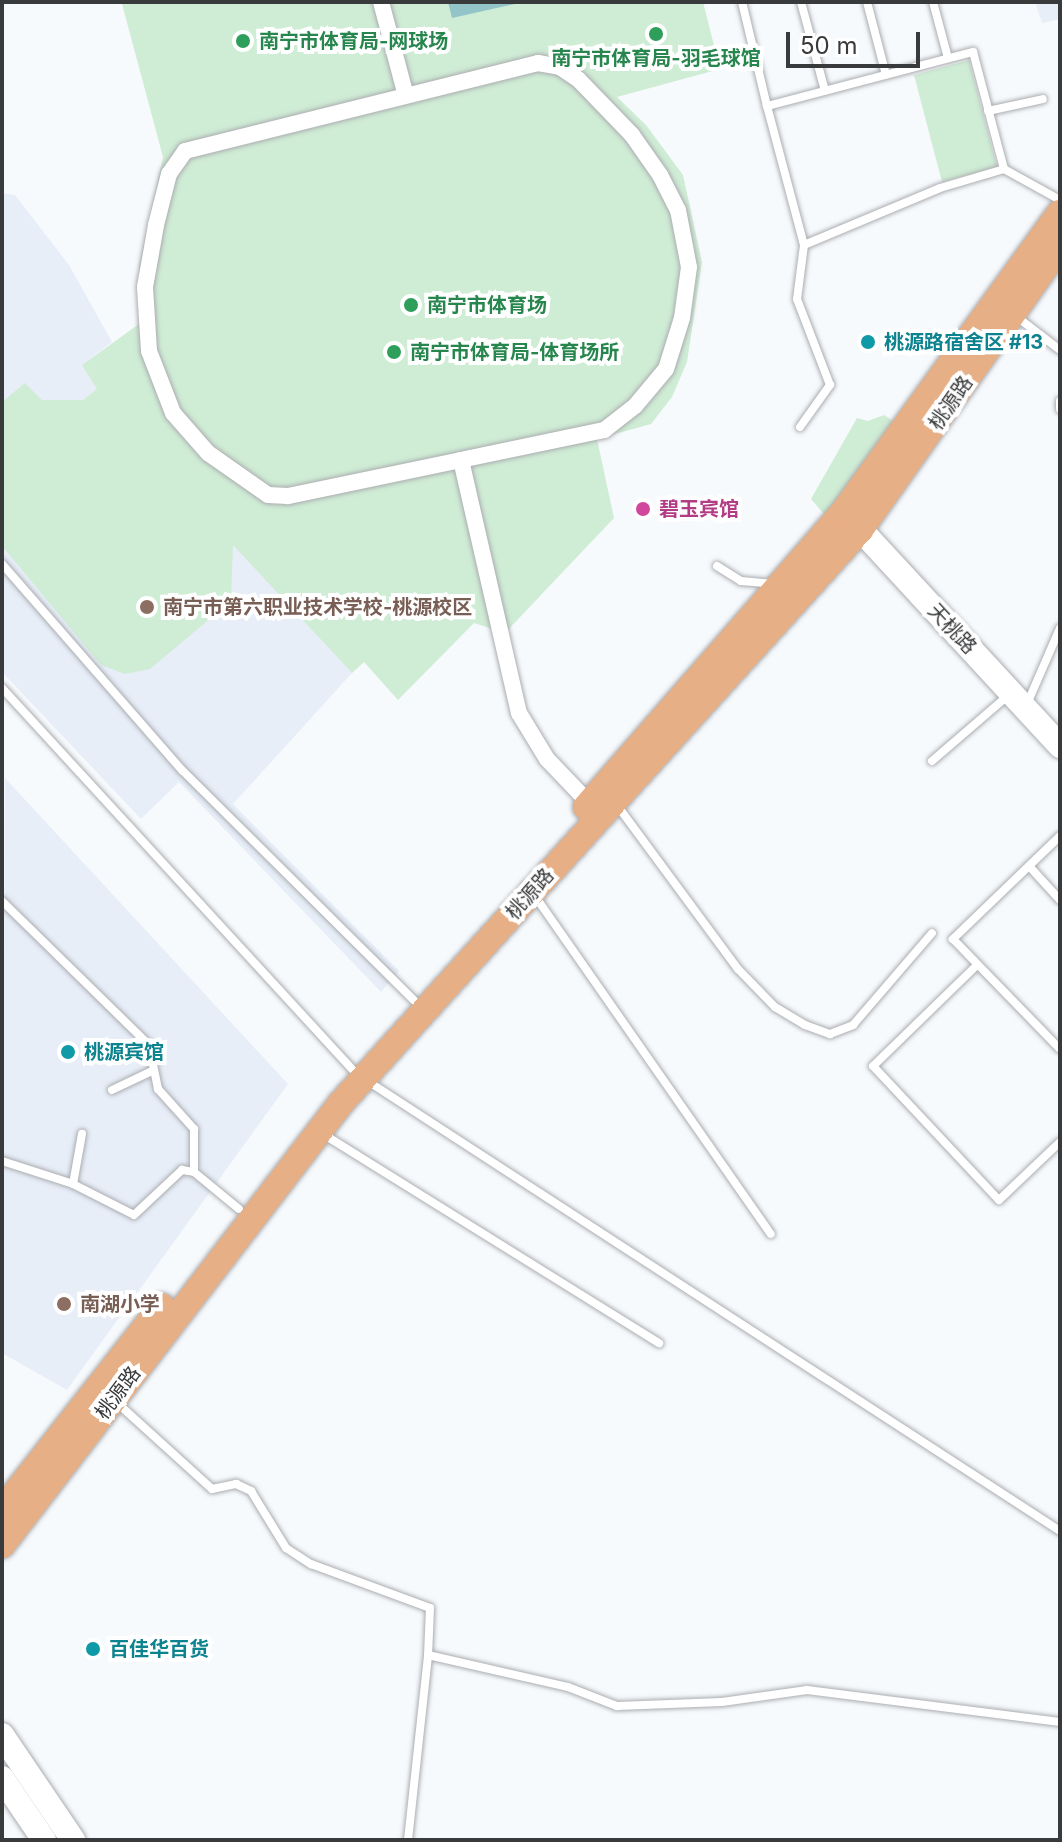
<!DOCTYPE html>
<html>
<head>
<meta charset="utf-8">
<style>
	body { margin:0 }
	#map { position:relative; width:1062px; height:1842px; overflow:hidden; background:#f7fafd; font-family:Inter,"Noto Sans SC",sans-serif }
	div>[style] { position:absolute }
	.built>* { inset:0; background:#e7eef8 }
	.green>* { inset:0; background:#cfecd5 }
	.water>* { inset:0; background:#92c4c8 }
	.roads { filter:drop-shadow(0 0 2px #abadb0) drop-shadow(0 0 2px #abadb0) }
	.lane>* { height:8px; margin:-4px; padding:0 4px; transform-origin:4px; border-radius:4px; background:#fff }
	.street>* { height:16px; margin:-8px; padding:0 8px; transform-origin:8px; border-radius:8px; background:#fff }
	.secondary>* { height:24px; margin:-12px; padding:0 12px; transform-origin:12px; border-radius:12px; background:#fff }
	.primary>* { height:26px; margin:-13px; padding:0 13px; transform-origin:13px; border-radius:13px; background:#e7af85 }
	.dots>* { width:22px; height:22px; translate:-50% -50%; box-sizing:border-box; border:4px solid #fff; border-radius:50% }
	span { translate:-50% -50%; white-space:nowrap; text-align:center; line-height:1.15; -webkit-text-stroke:8px #fff; paint-order:stroke }
	.leisure-label { font-size:20px; color:#27864d; font-weight:700 }
	.left { translate:0 -50%; text-align:left }
	.culture-label { font-size:20px; color:#0d838f; font-weight:700 }
	.street-label { font-size:20px; color:#393a3c }
	.hotel-label { font-size:20px; color:#b23c85; font-weight:700 }
	.education-label { font-size:20px; color:#785e54; font-weight:700 }
	.frame { position:absolute; inset:0; border:4px solid #393a3c; pointer-events:none }
	.scale { position:absolute; left:786px; top:32px; width:134px; height:36px; box-sizing:border-box; border:4px solid #393a3c; border-top:0; padding-left:10px; font-size:24px; line-height:28px; white-space:nowrap; color:#393a3c; -webkit-text-stroke:6px #fff; paint-order:stroke }
</style>
</head>
<body>
<div id="map">
	<div class="built">
		<i style="clip-path:polygon(1035px 2px,1060px 2px,1060px 19px,1042px 23px)"></i>
		<i style="clip-path:polygon(2px 193px,15px 195px,69px 265px,112px 342px,82px 365px,195px 502px,352px 673px,233px 804px,399px 971px,381px 992px,179px 782px,141px 819px,2px 672px)"></i>
		<i style="clip-path:polygon(5px 778px,288px 1084px,67px 1390px,2px 1353px)"></i>
	</div>
	<div class="green">
		<i style="clip-path:polygon(130px 2px,703px 2px,720px 69px,617px 97px,646px 125px,683px 175px,702px 262px,687px 362px,672px 397px,651px 424px,597px 439px,614px 518px,505px 633px,474px 623px,398px 700px,364px 662px,352px 673px,233px 545px,231px 601px,150px 669px,125px 674px,101px 665px,2px 546px,2px 402px,25px 383px,42px 400px,83px 400px,97px 389px,82px 365px,139px 324px,139px 265px,163px 157px,122px 4px)"></i>
		<i style="clip-path:polygon(969px 60px,997px 167px,942px 182px,914px 75px)"></i>
		<i style="clip-path:polygon(884px 415px,895px 422px,847px 491px,824px 514px,811px 499px,857px 418px,868px 421px)"></i>
	</div>
	<div class="water">
		<i style="clip-path:polygon(448px 2px,524px 2px,452px 18px)"></i>
	</div>
	<div class="roads">
		<div class="lane">
			<i style="left:742px;top:2px;width:107px;rotate:76.5deg"></i>
			<i style="left:801px;top:2px;width:92px;rotate:74.9deg"></i>
			<i style="left:867px;top:2px;width:75px;rotate:75.4deg"></i>
			<i style="left:933px;top:2px;width:58px;rotate:75deg"></i>
			<i style="left:988px;top:111px;width:56px;rotate:-12.3deg"></i>
			<i style="left:1004px;top:169px;width:121px;rotate:-104.8deg"></i>
			<i style="left:973px;top:52px;width:213px;rotate:165.3deg"></i>
			<i style="left:767px;top:106px;width:144px;rotate:75.1deg"></i>
			<i style="left:804px;top:245px;width:147px;rotate:-22.7deg"></i>
			<i style="left:940px;top:188px;width:67px;rotate:-16.5deg"></i>
			<i style="left:1004px;top:169px;width:64px;rotate:29deg"></i>
			<i style="left:1017px;top:317px;width:54px;rotate:37.5deg"></i>
			<i style="left:1060px;top:401px;width:8px;rotate:90deg"></i>
			<i style="left:800px;top:427px;width:52px;rotate:-54.5deg"></i>
			<i style="left:830px;top:385px;width:92px;rotate:-111deg"></i>
			<i style="left:797px;top:299px;width:54px;rotate:-82.6deg"></i>
			<i style="left:2px;top:564px;width:274px;rotate:48.9deg"></i>
			<i style="left:182px;top:770px;width:327px;rotate:44.8deg"></i>
			<i style="left:717px;top:566px;width:28px;rotate:32deg"></i>
			<i style="left:741px;top:581px;width:33px;rotate:5deg"></i>
			<i style="left:2px;top:688px;width:517px;rotate:47.43deg"></i>
			<i style="left:1027px;top:704px;width:83px;rotate:-66.5deg"></i>
			<i style="left:932px;top:761px;width:103px;rotate:-40.7deg"></i>
			<i style="left:617px;top:805px;width:204px;rotate:53.6deg"></i>
			<i style="left:738px;top:969px;width:53px;rotate:45.8deg"></i>
			<i style="left:775px;top:1007px;width:35px;rotate:31deg"></i>
			<i style="left:805px;top:1025px;width:27px;rotate:20deg"></i>
			<i style="left:830px;top:1034px;width:25px;rotate:-21deg"></i>
			<i style="left:853px;top:1025px;width:121px;rotate:-49.3deg"></i>
			<i style="left:1060px;top:836px;width:149px;rotate:136.1deg"></i>
			<i style="left:953px;top:939px;width:153px;rotate:45.8deg"></i>
			<i style="left:1029px;top:866px;width:46px;rotate:47.6deg"></i>
			<i style="left:535px;top:896px;width:412px;rotate:55.1deg"></i>
			<i style="left:2px;top:901px;width:206px;rotate:44.4deg"></i>
			<i style="left:149px;top:1045px;width:45px;rotate:78.4deg"></i>
			<i style="left:158px;top:1089px;width:54px;rotate:48deg"></i>
			<i style="left:194px;top:1129px;width:43px;rotate:90deg"></i>
			<i style="left:977px;top:965px;width:145px;rotate:135.8deg"></i>
			<i style="left:873px;top:1066px;width:184px;rotate:46.8deg"></i>
			<i style="left:999px;top:1200px;width:84px;rotate:-43.6deg"></i>
			<i style="left:366px;top:1080px;width:828px;rotate:33.02deg"></i>
			<i style="left:112px;top:1090px;width:44px;rotate:-25.4deg"></i>
			<i style="left:323px;top:1134px;width:396px;rotate:31.9deg"></i>
			<i style="left:2px;top:1161px;width:75px;rotate:17.9deg"></i>
			<i style="left:73px;top:1184px;width:68px;rotate:26.9deg"></i>
			<i style="left:134px;top:1215px;width:66px;rotate:-43.2deg"></i>
			<i style="left:182px;top:1170px;width:12px;rotate:9deg"></i>
			<i style="left:194px;top:1172px;width:58px;rotate:39.4deg"></i>
			<i style="left:73px;top:1184px;width:51px;rotate:-79.8deg"></i>
			<i style="left:115px;top:1401px;width:131px;rotate:42.2deg"></i>
			<i style="left:212px;top:1489px;width:25px;rotate:-12deg"></i>
			<i style="left:236px;top:1484px;width:17px;rotate:25deg"></i>
			<i style="left:251px;top:1491px;width:67px;rotate:58.4deg"></i>
			<i style="left:286px;top:1548px;width:30px;rotate:33deg"></i>
			<i style="left:311px;top:1564px;width:127px;rotate:20.3deg"></i>
			<i style="left:430px;top:1608px;width:47px;rotate:92.4deg"></i>
			<i style="left:408px;top:1840px;width:186px;rotate:-83.8deg"></i>
			<i style="left:428px;top:1655px;width:144px;rotate:12.9deg"></i>
			<i style="left:568px;top:1687px;width:53px;rotate:21.2deg"></i>
			<i style="left:617px;top:1706px;width:105px;rotate:-2.2deg"></i>
			<i style="left:722px;top:1702px;width:86px;rotate:-8deg"></i>
			<i style="left:807px;top:1690px;width:255px;rotate:7.2deg"></i>
		</div>
		<div class="street">
			<i style="left:381px;top:2px;width:93px;rotate:75.1deg"></i>
			<i style="left:461px;top:460px;width:177px;rotate:168.2deg"></i>
			<i style="left:288px;top:496px;width:20px;rotate:-177deg"></i>
			<i style="left:268px;top:495px;width:73px;rotate:-145deg"></i>
			<i style="left:208px;top:453px;width:53px;rotate:-131.2deg"></i>
			<i style="left:173px;top:413px;width:66px;rotate:-111.2deg"></i>
			<i style="left:149px;top:351px;width:64px;rotate:-93.6deg"></i>
			<i style="left:145px;top:287px;width:63px;rotate:-79.9deg"></i>
			<i style="left:156px;top:225px;width:53px;rotate:-75.7deg"></i>
			<i style="left:169px;top:174px;width:28px;rotate:-55deg"></i>
			<i style="left:185px;top:151px;width:364px;rotate:-14deg"></i>
			<i style="left:538px;top:63px;width:22px;rotate:10deg"></i>
			<i style="left:560px;top:67px;width:22px;rotate:34deg"></i>
			<i style="left:578px;top:79px;width:78px;rotate:46deg"></i>
			<i style="left:632px;top:135px;width:49px;rotate:55deg"></i>
			<i style="left:660px;top:175px;width:39px;rotate:63deg"></i>
			<i style="left:678px;top:210px;width:58px;rotate:79.1deg"></i>
			<i style="left:689px;top:267px;width:51px;rotate:97.8deg"></i>
			<i style="left:682px;top:318px;width:53px;rotate:107.4deg"></i>
			<i style="left:666px;top:369px;width:48px;rotate:130deg"></i>
			<i style="left:635px;top:406px;width:39px;rotate:142deg"></i>
			<i style="left:604px;top:430px;width:146px;rotate:168.2deg"></i>
			<i style="left:461px;top:460px;width:260px;rotate:77.1deg"></i>
			<i style="left:519px;top:713px;width:54px;rotate:58.7deg"></i>
			<i style="left:547px;top:759px;width:61px;rotate:46.3deg"></i>
		</div>
		<div class="secondary">
			<i style="left:848px;top:516px;width:313px;rotate:47.3deg"></i>
			<i style="left:2px;top:1735px;width:127px;rotate:55.9deg"></i>
			<i style="left:2px;top:1778px;width:75px;rotate:55.9deg"></i>
		</div>
		<div class="primary">
			<i style="left:586px;top:807px;width:393px;rotate:-48.9deg"></i>
			<i style="left:844px;top:511px;width:368px;rotate:-54.1deg"></i>
			<i style="left:2px;top:1510px;width:259px;rotate:-51.9deg"></i>
			<i style="left:2px;top:1545px;width:557px;rotate:-52.51deg"></i>
			<i style="left:341px;top:1103px;width:773px;rotate:-47.83deg"></i>
			<i style="left:860px;top:530px;width:347px;rotate:-54.8deg"></i>
		</div>
	</div>
	<div class="dots">
		<i style="left:656px;top:34px;background:#2e9e5b"></i>
		<i style="left:243px;top:41px;background:#2e9e5b"></i>
		<i style="left:411px;top:305px;background:#2e9e5b"></i>
		<i style="left:868px;top:342px;background:#0f9aa8"></i>
		<i style="left:394px;top:352px;background:#2e9e5b"></i>
		<i style="left:643px;top:509px;background:#d1479c"></i>
		<i style="left:147px;top:607px;background:#8d6e63"></i>
		<i style="left:68px;top:1052px;background:#0f9aa8"></i>
		<i style="left:64px;top:1304px;background:#8d6e63"></i>
		<i style="left:93px;top:1649px;background:#0f9aa8"></i>
	</div>
	<div class="leisure-label">
		<span class="left" style="left:259px;top:41px">南宁市体育局-网球场</span>
		<span style="left:656px;top:58px">南宁市体育局-羽毛球馆</span>
		<span class="left" style="left:427px;top:305px">南宁市体育场</span>
		<span class="left" style="left:410px;top:352px">南宁市体育局-体育场所</span>
	</div>
	<div class="culture-label">
		<span class="left" style="left:884px;top:342px">桃源路宿舍区 #13</span>
		<span class="left" style="left:84px;top:1052px">桃源宾馆</span>
		<span class="left" style="left:109px;top:1649px">百佳华百货</span>
	</div>
	<div class="street-label">
		<span style="left:951px;top:403px;rotate:-55deg">桃源路</span>
		<span style="left:952px;top:629px;rotate:47deg">天桃路</span>
		<span style="left:530px;top:894px;rotate:-48deg">桃源路</span>
		<span style="left:118px;top:1393px;rotate:-53deg">桃源路</span>
	</div>
	<div class="hotel-label">
		<span class="left" style="left:659px;top:509px">碧玉宾馆</span>
	</div>
	<div class="education-label">
		<span class="left" style="left:163px;top:607px">南宁市第六职业技术学校-桃源校区</span>
		<span class="left" style="left:80px;top:1304px">南湖小学</span>
	</div>
	<div class="frame"></div>
	<div class="scale">50 m</div>
</div>
</body>
</html>
